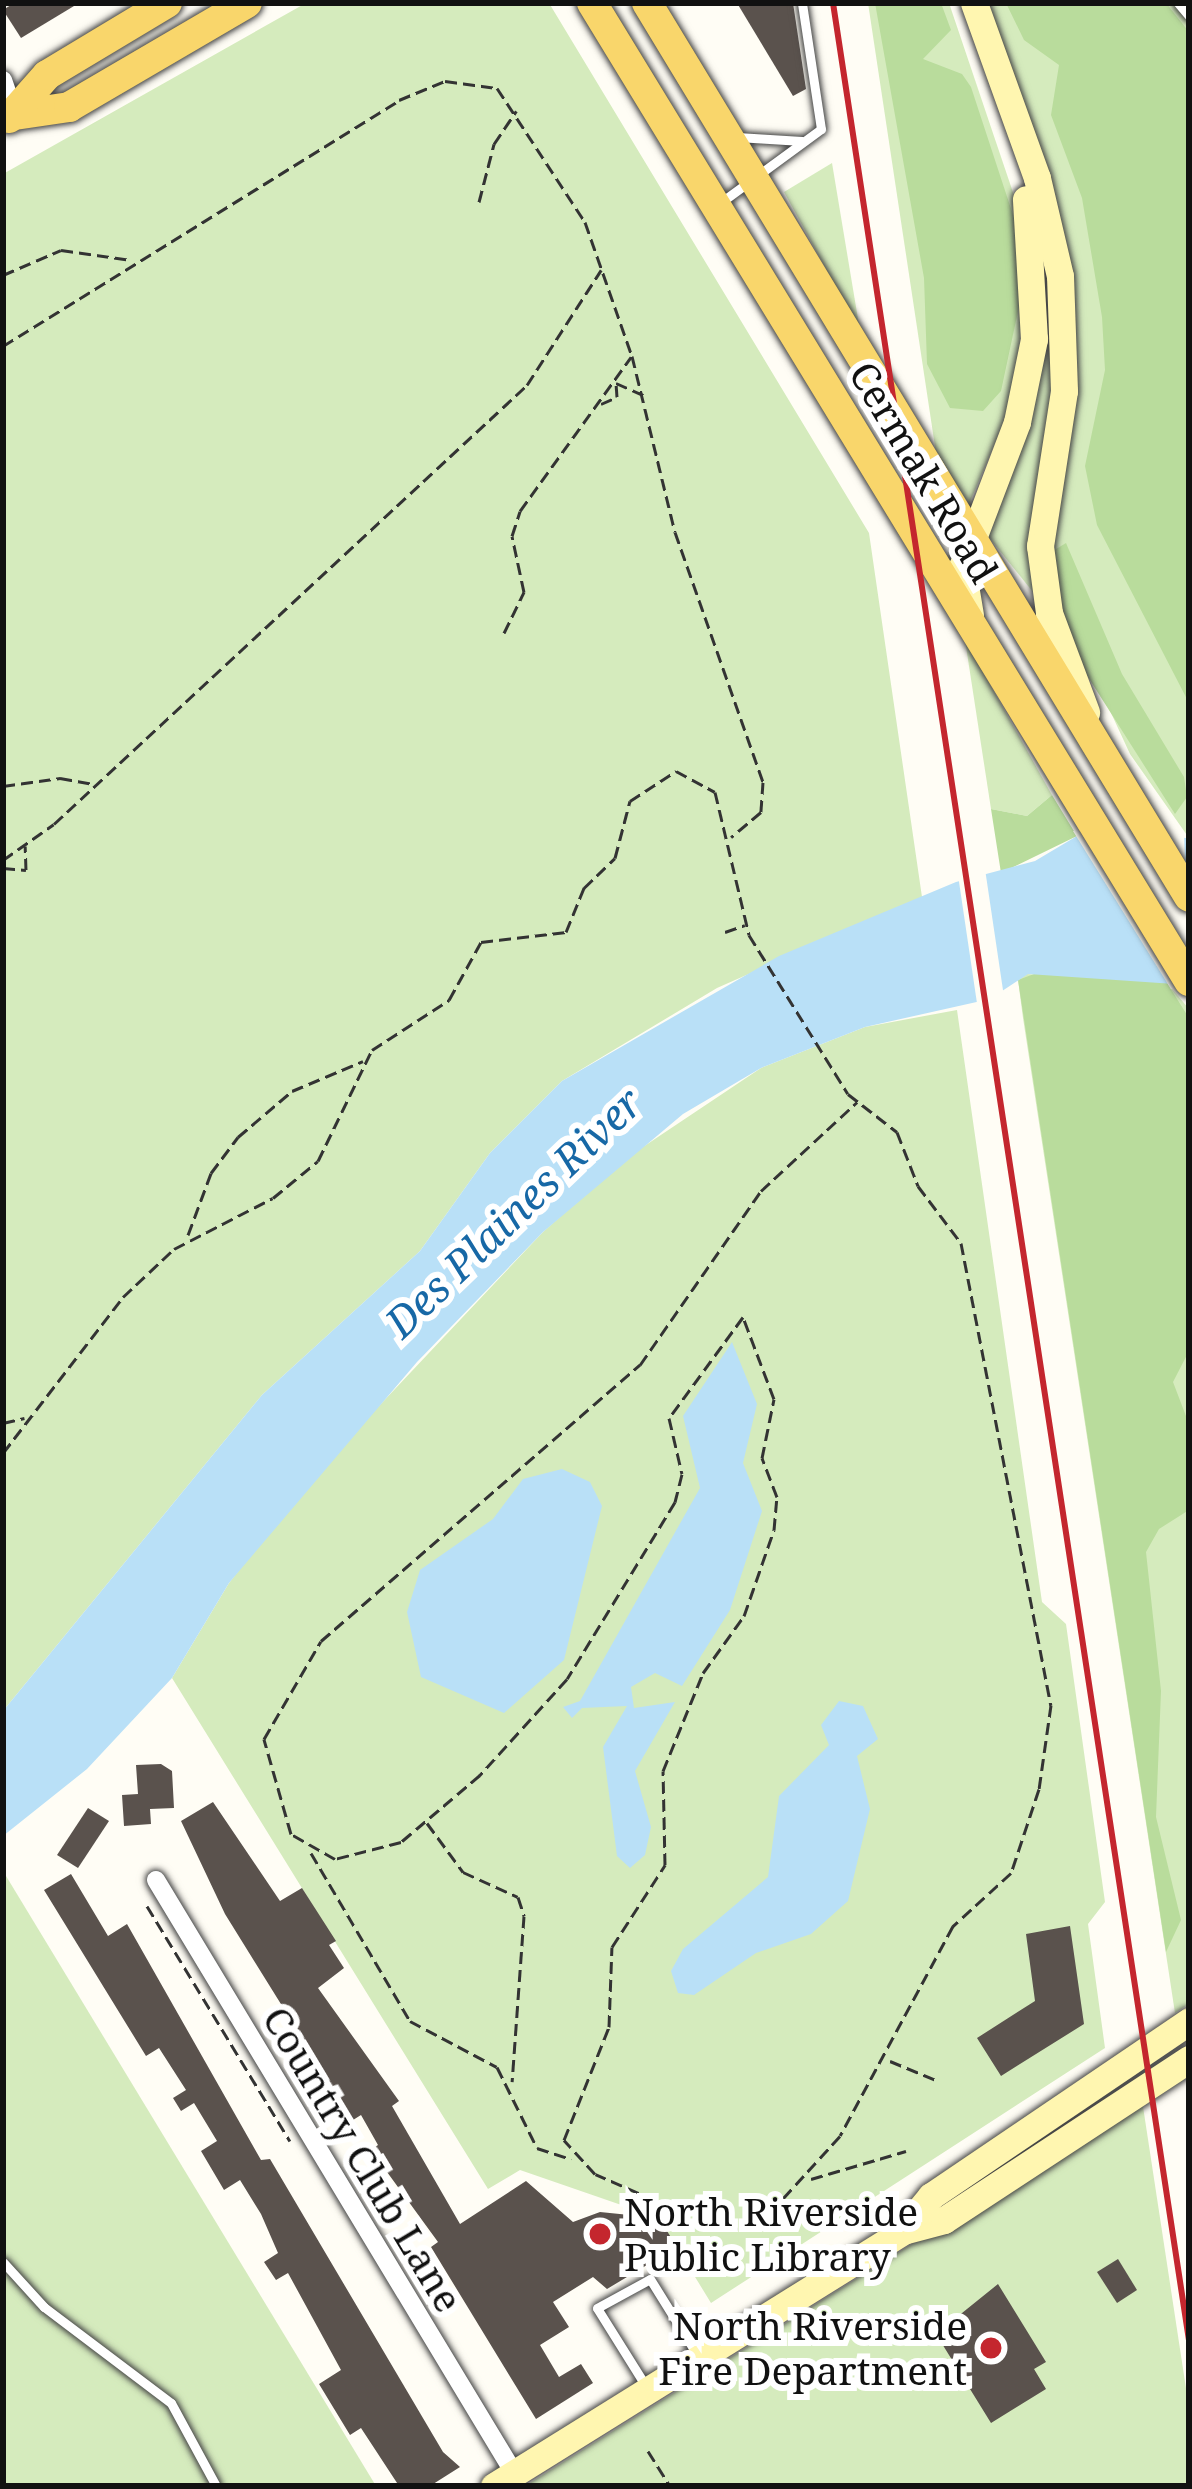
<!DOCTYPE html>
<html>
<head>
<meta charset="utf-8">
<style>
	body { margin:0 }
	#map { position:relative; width:1192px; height:2489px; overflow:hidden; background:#fffdf5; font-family:"Noto Serif",serif }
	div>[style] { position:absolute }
	.green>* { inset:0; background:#d5ebbd }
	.forest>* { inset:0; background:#b9dc9c }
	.water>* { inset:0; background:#b9e0f7 }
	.pier>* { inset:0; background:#fffdf5 }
	.building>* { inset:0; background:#5a524d }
	.path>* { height:3px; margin-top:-1.5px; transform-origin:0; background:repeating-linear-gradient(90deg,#333 0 12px,transparent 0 18px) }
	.roads { filter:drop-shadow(0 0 3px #444) drop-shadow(0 0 3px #444) }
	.service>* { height:9px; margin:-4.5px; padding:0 4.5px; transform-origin:4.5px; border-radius:4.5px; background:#fff }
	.minor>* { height:18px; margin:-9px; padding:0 9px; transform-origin:9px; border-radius:9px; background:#fff }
	.secondary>* { height:27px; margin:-13.5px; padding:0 13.5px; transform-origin:13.5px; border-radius:13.5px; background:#fff6b0 }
	.primary>* { height:30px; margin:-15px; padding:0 15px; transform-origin:15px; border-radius:15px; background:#f9d66b }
	.rail>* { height:6px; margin:-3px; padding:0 3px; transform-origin:3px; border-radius:3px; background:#c4262e }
	.dots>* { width:33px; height:33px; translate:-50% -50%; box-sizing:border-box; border:6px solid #fff; border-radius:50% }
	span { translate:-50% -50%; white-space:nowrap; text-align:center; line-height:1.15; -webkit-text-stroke:12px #fff; paint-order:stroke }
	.street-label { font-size:39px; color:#111 }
	.poi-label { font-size:39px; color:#111 }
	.left { translate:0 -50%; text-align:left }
	.right { translate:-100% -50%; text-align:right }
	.water-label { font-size:42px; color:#1768a6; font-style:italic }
	.frame { position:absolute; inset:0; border:6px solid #111; pointer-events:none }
</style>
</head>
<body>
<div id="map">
	<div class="green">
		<i style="clip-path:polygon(306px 3px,549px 3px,869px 533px,922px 897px,717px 988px,562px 1081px,490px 1153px,420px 1251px,262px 1395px,3px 1711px,3px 174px)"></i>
		<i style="clip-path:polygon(868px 3px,949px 3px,1026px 231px,1017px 392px,969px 504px,936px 453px)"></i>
		<i style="clip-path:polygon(983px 3px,1189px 3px,1189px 838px,1130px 754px,1050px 581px,1072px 359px)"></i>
		<i style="clip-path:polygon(832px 163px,860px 331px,784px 192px)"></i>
		<i style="clip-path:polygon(1044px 329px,1056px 330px,1033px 592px,987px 535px)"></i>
		<i style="clip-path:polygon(965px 640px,1052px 795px,1027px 816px,991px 809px)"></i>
		<i style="clip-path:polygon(1027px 974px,1167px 983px,1189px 1009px,1189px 2004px,1175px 2013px,1023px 1018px,1018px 980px)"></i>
		<i style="clip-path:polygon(957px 1010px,1042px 1602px,1066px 1624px,1105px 1902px,1088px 1924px,1105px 2048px,711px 2303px,659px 2218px,520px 2170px,488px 2189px,172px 1678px,229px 1583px,312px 1477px,543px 1232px,625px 1159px,761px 1068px,865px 1027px)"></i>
		<i style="clip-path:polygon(3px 1871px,376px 2486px,3px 2486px)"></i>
		<i style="clip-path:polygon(1142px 2100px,1189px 2408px,1189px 2486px,525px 2486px)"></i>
	</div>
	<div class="forest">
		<i style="clip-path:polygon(875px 3px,941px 3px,951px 30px,923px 59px,962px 74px,971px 87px,1016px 224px,1020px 302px,1001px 391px,983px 411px,950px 408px,927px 364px,924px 278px)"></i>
		<i style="clip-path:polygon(1006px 3px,1166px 3px,1189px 32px,1189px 703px,1097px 525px,1085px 466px,1105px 370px,1102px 317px,1082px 198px,1051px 115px,1059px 65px,1024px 40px)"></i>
		<i style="clip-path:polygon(1066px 543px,1122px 674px,1184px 777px,1187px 797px,1175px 814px,1074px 655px,1048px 554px)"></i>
		<i style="clip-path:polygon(1052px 795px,1077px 836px,1001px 873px,991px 809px,1027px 816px)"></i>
		<i style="clip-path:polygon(1042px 971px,1167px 983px,1189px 1018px,1189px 1351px,1173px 1382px,1189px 1424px,1189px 1510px,1159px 1529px,1146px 1552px,1161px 1691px,1156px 1817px,1181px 1920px,1166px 1952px,1018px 980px)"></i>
	</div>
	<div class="water">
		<i style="clip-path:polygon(1077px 836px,1189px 838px,1189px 985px,1028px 974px,990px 999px,865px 1027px,761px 1068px,683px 1114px,543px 1232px,417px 1362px,229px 1583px,172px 1678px,87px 1769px,3px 1836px,3px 1711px,262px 1395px,420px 1251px,490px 1153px,562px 1081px,779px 956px,956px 882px,1035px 861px)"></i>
		<i style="clip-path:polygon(732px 1342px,757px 1404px,743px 1463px,762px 1511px,730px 1610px,682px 1686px,655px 1673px,631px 1687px,634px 1708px,675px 1702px,635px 1771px,651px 1827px,645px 1855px,630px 1868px,617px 1856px,603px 1747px,627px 1706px,582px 1708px,572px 1718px,563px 1707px,580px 1701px,700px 1488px,683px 1416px)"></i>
		<i style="clip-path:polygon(562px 1469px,590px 1482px,602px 1506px,564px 1660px,504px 1713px,421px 1677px,407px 1612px,420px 1570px,493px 1519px,523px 1479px)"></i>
		<i style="clip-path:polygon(839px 1701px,863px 1706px,878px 1739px,857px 1756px,870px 1809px,848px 1901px,811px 1934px,756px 1953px,694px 1995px,678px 1993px,671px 1971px,683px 1949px,768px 1877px,779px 1796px,829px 1745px,821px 1725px)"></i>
	</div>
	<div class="pier">
		<i style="clip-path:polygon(1073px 831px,1184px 832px,1189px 991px,1171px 989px)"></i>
		<i style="clip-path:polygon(985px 869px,1004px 997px,978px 1010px,958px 875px)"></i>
	</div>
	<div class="building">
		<i style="clip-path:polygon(14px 3px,79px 3px,21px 38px,3px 10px)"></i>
		<i style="clip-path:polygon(737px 3px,793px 3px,806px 89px,793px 96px)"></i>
		<i style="clip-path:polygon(161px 1764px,172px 1771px,174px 1808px,150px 1809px,151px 1824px,124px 1826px,122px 1795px,138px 1794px,136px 1765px)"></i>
		<i style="clip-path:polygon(213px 1802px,280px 1901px,302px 1888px,336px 1941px,329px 1945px,344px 1968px,318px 1988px,399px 2101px,392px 2106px,460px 2224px,526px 2181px,573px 2222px,600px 2212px,659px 2218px,677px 2247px,607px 2289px,593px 2277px,553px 2302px,569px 2327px,540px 2345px,559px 2377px,581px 2364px,593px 2383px,536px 2419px,431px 2247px,438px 2242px,371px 2150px,378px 2145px,361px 2115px,353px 2120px,225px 1914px,181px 1821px)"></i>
		<i style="clip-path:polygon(88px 1808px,109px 1821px,78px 1868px,57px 1855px)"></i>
		<i style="clip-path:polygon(71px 1874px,108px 1936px,127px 1924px,261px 2160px,270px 2159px,443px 2452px,460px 2467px,430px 2486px,399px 2486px,361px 2428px,350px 2435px,319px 2384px,341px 2370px,288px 2273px,276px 2280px,264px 2262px,278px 2253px,261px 2214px,240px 2180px,224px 2190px,201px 2151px,217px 2141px,194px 2103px,181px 2111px,173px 2098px,186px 2090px,159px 2048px,146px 2056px,44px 1890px)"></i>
		<i style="clip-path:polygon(1070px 1926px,1084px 2024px,1001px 2076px,977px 2038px,1035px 2001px,1026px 1934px)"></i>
		<i style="clip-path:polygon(1118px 2259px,1137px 2290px,1117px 2303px,1097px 2272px)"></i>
		<i style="clip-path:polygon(998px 2284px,1046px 2362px,1034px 2369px,1046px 2389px,991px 2423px,936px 2334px)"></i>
	</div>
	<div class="path">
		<i style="left:479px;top:202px;width:60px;rotate:-75.5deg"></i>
		<i style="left:494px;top:144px;width:40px;rotate:-56deg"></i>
		<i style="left:3px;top:275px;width:63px;rotate:-23.3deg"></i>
		<i style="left:61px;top:250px;width:71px;rotate:8.1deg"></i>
		<i style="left:3px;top:346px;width:466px;rotate:-31.8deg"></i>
		<i style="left:399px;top:100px;width:50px;rotate:-22.4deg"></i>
		<i style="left:445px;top:81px;width:52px;rotate:7.7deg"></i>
		<i style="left:497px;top:88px;width:160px;rotate:56.7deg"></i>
		<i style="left:585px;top:222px;width:142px;rotate:70.7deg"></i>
		<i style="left:632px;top:356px;width:181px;rotate:76.3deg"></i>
		<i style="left:675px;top:532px;width:265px;rotate:70.6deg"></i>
		<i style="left:763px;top:782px;width:30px;rotate:94deg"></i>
		<i style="left:761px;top:812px;width:39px;rotate:140deg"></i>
		<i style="left:601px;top:404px;width:17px;rotate:-24deg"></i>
		<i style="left:617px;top:397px;width:14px;rotate:-94deg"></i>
		<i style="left:616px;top:383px;width:30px;rotate:24deg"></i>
		<i style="left:504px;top:633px;width:46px;rotate:-64deg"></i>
		<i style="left:524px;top:592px;width:57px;rotate:-102.1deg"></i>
		<i style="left:512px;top:536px;width:26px;rotate:-72deg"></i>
		<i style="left:520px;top:511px;width:190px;rotate:-54.2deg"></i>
		<i style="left:3px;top:786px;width:58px;rotate:-8deg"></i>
		<i style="left:60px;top:778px;width:34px;rotate:10deg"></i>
		<i style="left:3px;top:860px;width:62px;rotate:-35.2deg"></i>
		<i style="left:54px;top:824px;width:645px;rotate:-42.86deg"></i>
		<i style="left:527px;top:385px;width:137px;rotate:-57.2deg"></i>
		<i style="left:3px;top:868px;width:23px;rotate:5deg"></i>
		<i style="left:26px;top:870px;width:24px;rotate:-92deg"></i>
		<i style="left:725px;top:932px;width:21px;rotate:-19deg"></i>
		<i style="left:188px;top:1235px;width:66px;rotate:-69.6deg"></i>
		<i style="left:211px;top:1173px;width:45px;rotate:-53.1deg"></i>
		<i style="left:238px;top:1137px;width:71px;rotate:-40.4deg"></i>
		<i style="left:292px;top:1091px;width:77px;rotate:-22.9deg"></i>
		<i style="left:3px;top:1423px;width:22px;rotate:-13deg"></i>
		<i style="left:3px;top:1453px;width:197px;rotate:-52.4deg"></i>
		<i style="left:123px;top:1297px;width:70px;rotate:-43.3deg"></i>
		<i style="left:174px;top:1249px;width:111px;rotate:-27.3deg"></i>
		<i style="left:273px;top:1198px;width:58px;rotate:-39.4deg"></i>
		<i style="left:318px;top:1161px;width:123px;rotate:-64.1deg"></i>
		<i style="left:372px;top:1050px;width:92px;rotate:-33deg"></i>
		<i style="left:449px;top:1000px;width:66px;rotate:-61.1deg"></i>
		<i style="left:481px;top:942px;width:86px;rotate:-6.7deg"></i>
		<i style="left:566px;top:932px;width:48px;rotate:-67.8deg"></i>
		<i style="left:584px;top:888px;width:43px;rotate:-44.1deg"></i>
		<i style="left:615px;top:858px;width:59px;rotate:-75.3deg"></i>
		<i style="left:630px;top:801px;width:55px;rotate:-33.1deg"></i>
		<i style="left:676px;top:771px;width:44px;rotate:28.3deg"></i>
		<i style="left:715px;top:792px;width:147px;rotate:76.6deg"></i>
		<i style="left:749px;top:935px;width:187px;rotate:58.1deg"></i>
		<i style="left:848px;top:1094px;width:62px;rotate:37.8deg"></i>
		<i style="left:897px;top:1132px;width:58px;rotate:68.7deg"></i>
		<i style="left:918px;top:1186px;width:71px;rotate:53deg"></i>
		<i style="left:961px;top:1243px;width:471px;rotate:79deg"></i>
		<i style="left:1051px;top:1705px;width:85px;rotate:98.1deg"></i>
		<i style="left:1039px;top:1789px;width:89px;rotate:108.4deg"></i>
		<i style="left:1011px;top:1873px;width:79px;rotate:137.6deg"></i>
		<i style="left:953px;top:1926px;width:238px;rotate:118.3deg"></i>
		<i style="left:840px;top:2136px;width:125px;rotate:132.4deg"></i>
		<i style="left:756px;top:2228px;width:35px;rotate:178deg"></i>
		<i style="left:721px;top:2229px;width:137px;rotate:-156.4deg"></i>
		<i style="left:595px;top:2174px;width:46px;rotate:-132.4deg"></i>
		<i style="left:564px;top:2140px;width:122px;rotate:-68.3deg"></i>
		<i style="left:609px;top:2027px;width:80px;rotate:-87.9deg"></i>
		<i style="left:612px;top:1947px;width:98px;rotate:-57.1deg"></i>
		<i style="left:665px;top:1865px;width:94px;rotate:-91.2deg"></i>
		<i style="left:663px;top:1771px;width:106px;rotate:-67.8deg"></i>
		<i style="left:703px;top:1673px;width:70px;rotate:-54.3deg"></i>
		<i style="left:744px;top:1616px;width:91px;rotate:-70.8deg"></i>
		<i style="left:774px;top:1530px;width:33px;rotate:-85deg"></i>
		<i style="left:777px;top:1497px;width:42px;rotate:-111deg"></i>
		<i style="left:762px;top:1458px;width:60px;rotate:-78.5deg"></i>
		<i style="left:774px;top:1399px;width:88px;rotate:-110.7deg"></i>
		<i style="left:743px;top:1317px;width:125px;rotate:126.2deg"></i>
		<i style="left:669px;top:1418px;width:57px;rotate:76.9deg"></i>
		<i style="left:682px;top:1474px;width:29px;rotate:104deg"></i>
		<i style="left:675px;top:1502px;width:207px;rotate:121.4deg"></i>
		<i style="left:567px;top:1679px;width:130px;rotate:132.2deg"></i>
		<i style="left:480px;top:1775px;width:104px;rotate:139.7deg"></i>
		<i style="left:401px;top:1842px;width:68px;rotate:165.6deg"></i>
		<i style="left:335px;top:1859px;width:51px;rotate:-150.4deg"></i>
		<i style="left:291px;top:1834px;width:99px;rotate:-105.9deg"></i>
		<i style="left:264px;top:1739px;width:113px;rotate:-59.8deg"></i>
		<i style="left:321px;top:1641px;width:422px;rotate:-40.9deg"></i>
		<i style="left:640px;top:1365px;width:212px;rotate:-55.2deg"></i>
		<i style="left:761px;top:1191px;width:131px;rotate:-42.8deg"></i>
		<i style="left:427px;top:1823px;width:61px;rotate:53.7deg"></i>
		<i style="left:463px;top:1872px;width:60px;rotate:24.4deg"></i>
		<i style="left:518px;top:1897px;width:20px;rotate:72deg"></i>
		<i style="left:524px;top:1916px;width:166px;rotate:94.1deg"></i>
		<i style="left:311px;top:1853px;width:195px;rotate:59.5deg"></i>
		<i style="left:410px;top:2021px;width:98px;rotate:27.9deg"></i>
		<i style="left:497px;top:2067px;width:90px;rotate:63.7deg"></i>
		<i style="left:537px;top:2148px;width:36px;rotate:18deg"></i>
		<i style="left:147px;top:1906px;width:275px;rotate:58.7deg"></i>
		<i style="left:890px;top:2061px;width:52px;rotate:22.6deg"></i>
		<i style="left:811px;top:2179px;width:99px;rotate:-16.4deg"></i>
		<i style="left:648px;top:2451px;width:41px;rotate:57.8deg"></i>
	</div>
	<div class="roads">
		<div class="service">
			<i style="left:1178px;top:3px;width:17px;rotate:50deg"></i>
			<i style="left:737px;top:137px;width:65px;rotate:3.5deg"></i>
			<i style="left:720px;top:203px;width:125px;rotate:-36.2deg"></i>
			<i style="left:821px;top:129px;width:127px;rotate:-98.6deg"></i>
			<i style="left:3px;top:2262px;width:61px;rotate:47.7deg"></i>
			<i style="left:44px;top:2307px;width:159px;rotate:37.1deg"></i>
			<i style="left:171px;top:2403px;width:94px;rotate:61.5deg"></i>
			<i style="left:647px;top:2388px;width:94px;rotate:-122deg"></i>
			<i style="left:597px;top:2308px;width:60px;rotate:-28.7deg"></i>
			<i style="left:650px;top:2279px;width:87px;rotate:58.1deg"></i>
		</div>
		<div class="minor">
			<i style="left:3px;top:80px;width:37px;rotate:71deg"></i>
			<i style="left:156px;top:1880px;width:693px;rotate:58.88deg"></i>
		</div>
		<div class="secondary">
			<i style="left:974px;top:3px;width:186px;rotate:70.2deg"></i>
			<i style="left:1037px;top:178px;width:101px;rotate:76.8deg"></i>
			<i style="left:1060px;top:276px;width:115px;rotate:88deg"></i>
			<i style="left:1064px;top:391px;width:157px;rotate:98.8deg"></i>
			<i style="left:1040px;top:546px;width:68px;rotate:82.3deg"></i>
			<i style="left:1049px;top:613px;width:106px;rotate:69.5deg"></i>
			<i style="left:970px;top:615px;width:49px;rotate:-99.5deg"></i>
			<i style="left:962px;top:567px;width:155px;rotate:-69.2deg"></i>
			<i style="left:1017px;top:422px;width:85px;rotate:-78.4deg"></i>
			<i style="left:1034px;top:339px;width:140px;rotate:-93.3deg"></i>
			<i style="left:903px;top:2230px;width:44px;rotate:-50.5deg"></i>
			<i style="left:931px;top:2196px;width:312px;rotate:-34.1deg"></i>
			<i style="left:494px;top:2486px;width:482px;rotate:-31.9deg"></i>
			<i style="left:903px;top:2231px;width:42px;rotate:-15deg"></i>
			<i style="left:944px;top:2220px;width:293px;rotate:-33.3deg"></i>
		</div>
		<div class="primary">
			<i style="left:592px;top:3px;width:1146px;rotate:58.6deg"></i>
			<i style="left:647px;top:3px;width:1045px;rotate:58.77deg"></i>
			<i style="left:15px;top:115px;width:55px;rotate:-8.4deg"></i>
			<i style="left:69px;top:107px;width:206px;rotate:-30.3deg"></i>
			<i style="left:9px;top:118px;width:57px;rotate:-48.5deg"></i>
			<i style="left:47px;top:75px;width:140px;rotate:-31deg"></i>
		</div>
	</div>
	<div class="rail">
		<i style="left:833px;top:3px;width:2364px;rotate:81.34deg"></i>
	</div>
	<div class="dots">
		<i style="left:600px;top:2234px;background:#c4262e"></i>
		<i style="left:991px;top:2348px;background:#c4262e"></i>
	</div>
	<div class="street-label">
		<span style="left:924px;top:472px;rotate:59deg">Cermak Road</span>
		<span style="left:363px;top:2159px;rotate:59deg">Country Club Lane</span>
	</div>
	<div class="poi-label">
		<span class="left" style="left:624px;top:2234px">North Riverside<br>Public Library</span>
		<span class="right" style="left:967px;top:2348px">North Riverside<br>Fire Department</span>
	</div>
	<div class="water-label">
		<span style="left:513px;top:1212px;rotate:-44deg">Des Plaines River</span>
	</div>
	<div class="frame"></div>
</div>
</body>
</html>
